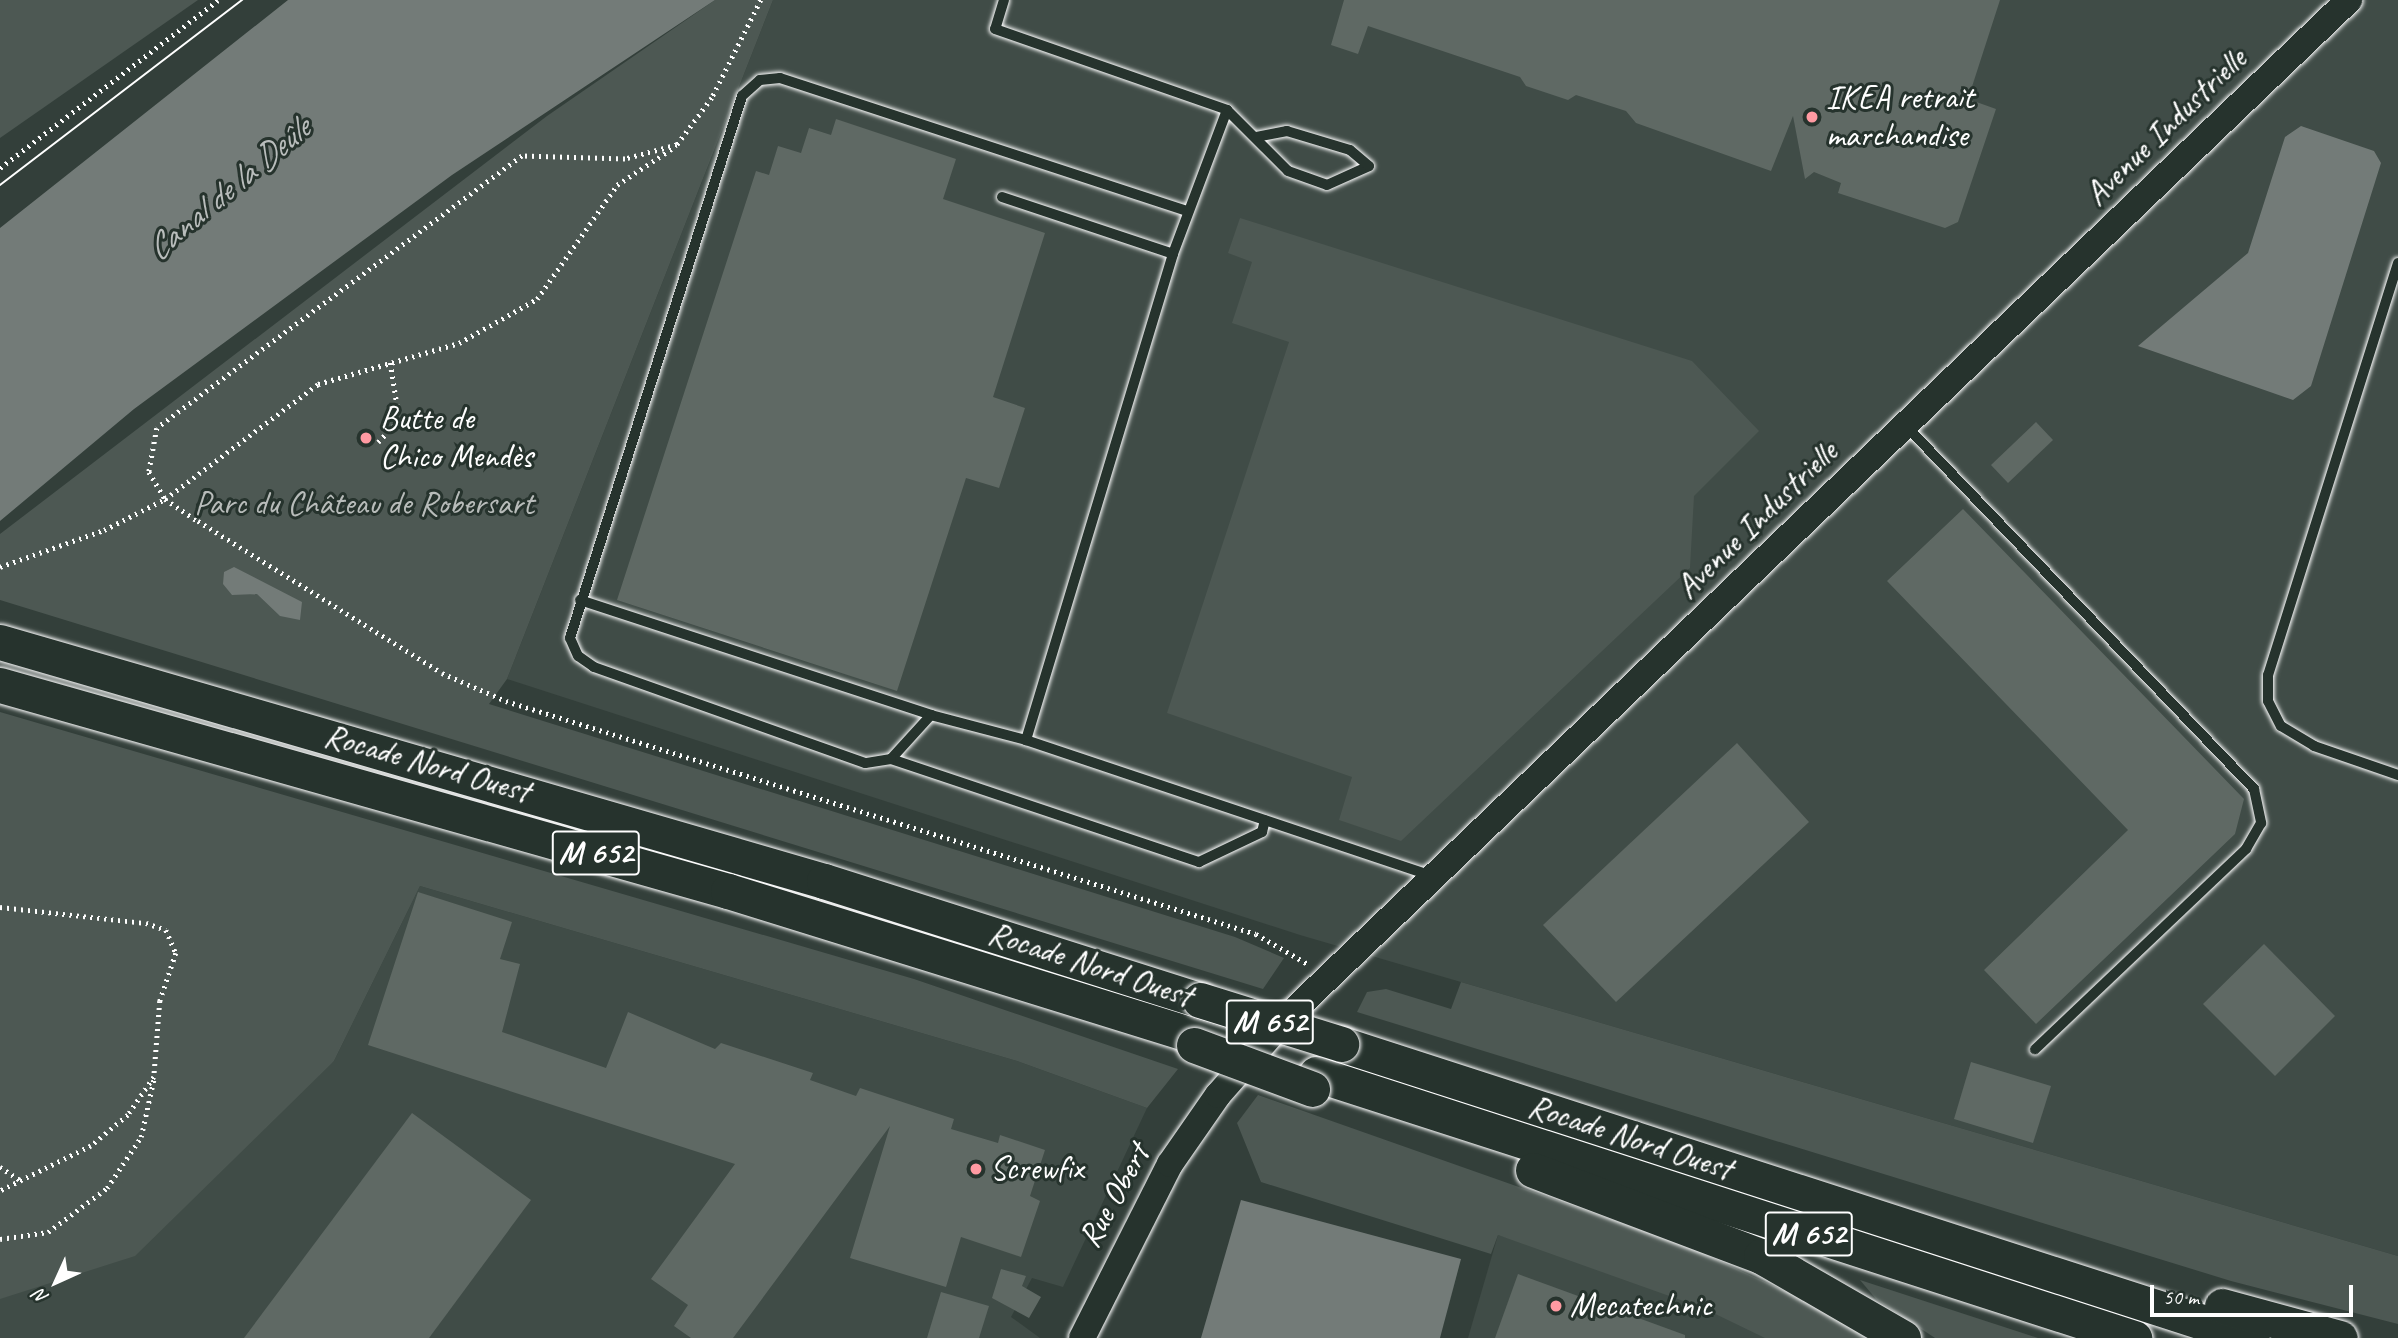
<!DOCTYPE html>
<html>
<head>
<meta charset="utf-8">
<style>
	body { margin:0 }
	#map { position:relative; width:2398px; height:1338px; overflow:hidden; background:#333f3a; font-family:Caveat,sans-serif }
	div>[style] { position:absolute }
	.built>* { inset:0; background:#404c47 }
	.green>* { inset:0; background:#4d5853 }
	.water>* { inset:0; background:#737b78 }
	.building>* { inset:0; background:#5f6964 }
	.path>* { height:4.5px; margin-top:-2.25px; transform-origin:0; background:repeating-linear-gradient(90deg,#fff 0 2px,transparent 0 7px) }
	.roads { filter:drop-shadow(0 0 2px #fff) drop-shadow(0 0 2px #fff) }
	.service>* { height:10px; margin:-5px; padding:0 5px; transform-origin:5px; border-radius:5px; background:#26332d }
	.tertiary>* { height:26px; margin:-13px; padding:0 13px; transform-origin:13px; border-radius:13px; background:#26332d }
	.trunk>* { height:35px; margin:-17.5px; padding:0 17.5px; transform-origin:17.5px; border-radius:17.5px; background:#26332d }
	.tram>* { height:2px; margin:-1px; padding:0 1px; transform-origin:1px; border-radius:1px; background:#fff }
	.bridges { filter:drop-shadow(0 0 2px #fff) drop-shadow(0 0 2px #fff) }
	.trunk-bridge>* { height:35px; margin:-17.5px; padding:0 17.5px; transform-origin:17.5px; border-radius:17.5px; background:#26332d }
	.dots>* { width:19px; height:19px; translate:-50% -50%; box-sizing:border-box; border:4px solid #26332d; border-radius:50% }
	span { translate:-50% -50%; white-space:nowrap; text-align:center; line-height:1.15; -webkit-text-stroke:6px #26332d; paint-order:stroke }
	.shield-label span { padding:2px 5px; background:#26332d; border:2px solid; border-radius:5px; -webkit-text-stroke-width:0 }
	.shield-label { font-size:32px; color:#fff; font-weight:700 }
	.poi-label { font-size:33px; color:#fff }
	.left { translate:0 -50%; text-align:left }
	.street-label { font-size:33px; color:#fff }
	.park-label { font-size:33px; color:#b8bcba }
	.water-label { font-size:35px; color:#b9bdbc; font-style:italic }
	.north { position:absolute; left:21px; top:1247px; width:70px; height:70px; -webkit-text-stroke:5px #26332d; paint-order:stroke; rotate:225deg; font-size:19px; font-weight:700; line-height:28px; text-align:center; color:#fff }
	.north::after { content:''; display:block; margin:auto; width:24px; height:32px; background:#fff; clip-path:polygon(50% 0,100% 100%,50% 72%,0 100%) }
	.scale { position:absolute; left:2150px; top:1285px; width:203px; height:32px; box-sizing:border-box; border:4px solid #fff; border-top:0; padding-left:9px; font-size:21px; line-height:24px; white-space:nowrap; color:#fff; -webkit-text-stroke:5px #26332d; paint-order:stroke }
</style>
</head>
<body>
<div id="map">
	<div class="built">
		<i style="clip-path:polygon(773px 0,2398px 0,2398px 1256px,1300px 935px,507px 679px)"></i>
		<i style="clip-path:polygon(420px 886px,1017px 1061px,1147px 1108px,1063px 1287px,1032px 1278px,1011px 1317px,1040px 1338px,0 1338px,0 1298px,334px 1061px)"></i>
		<i style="clip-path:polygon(1498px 1235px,1855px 1338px,1468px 1338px)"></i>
	</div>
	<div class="green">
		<i style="clip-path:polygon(0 0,198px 0,0 138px)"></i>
		<i style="clip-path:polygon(715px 0,773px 0,507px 679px,489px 704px,1235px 937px,1284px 958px,1263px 989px,0 600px,0 534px,547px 116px)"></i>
		<i style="clip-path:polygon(1240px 218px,1692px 361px,1759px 431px,1694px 496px,1690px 568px,1401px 841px,1339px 820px,1352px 777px,1167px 713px,1289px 342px,1232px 323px,1252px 262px,1228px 253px)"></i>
		<i style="clip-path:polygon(0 712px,914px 979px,1178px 1069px,1147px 1108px,1017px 1061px,420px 886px,334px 1061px,135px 1256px,0 1299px)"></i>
		<i style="clip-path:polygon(1461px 982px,2398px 1256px,2398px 1324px,2231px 1281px,1357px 1012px,1367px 992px,1386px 989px,1451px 1009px)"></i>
		<i style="clip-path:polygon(1258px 1095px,1689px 1247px,1815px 1305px,1866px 1338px,1765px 1338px,1703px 1308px,1498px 1235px,1491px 1254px,1261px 1182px,1237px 1123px)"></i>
		<i style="clip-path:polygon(1860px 1280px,2038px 1338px,1935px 1338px,1876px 1299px)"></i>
	</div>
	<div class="water">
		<i style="clip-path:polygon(288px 0,715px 0,452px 175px,134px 409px,0 521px,0 228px)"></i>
		<i style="clip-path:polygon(2301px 126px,2374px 151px,2381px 163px,2311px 386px,2293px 400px,2138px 346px,2248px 253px,2285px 137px)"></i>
		<i style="clip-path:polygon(234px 567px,302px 602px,300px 620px,280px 616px,257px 594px,232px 595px,223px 584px,224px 572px)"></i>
		<i style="clip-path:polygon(1241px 1200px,1461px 1259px,1440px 1338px,1201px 1338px)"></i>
	</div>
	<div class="building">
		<i style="clip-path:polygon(1344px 0,2000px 0,1968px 99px,1996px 109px,1958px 222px,1945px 228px,1838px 193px,1841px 183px,1814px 172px,1805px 179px,1793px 116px,1771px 171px,1636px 123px,1626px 111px,1576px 95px,1568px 100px,1526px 86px,1520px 77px,1368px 26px,1358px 54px,1331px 45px)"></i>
		<i style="clip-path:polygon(836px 119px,956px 159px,943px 199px,1045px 233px,993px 397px,1025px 408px,999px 488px,966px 478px,897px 691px,617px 600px,756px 171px,769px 175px,778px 146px,801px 153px,809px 128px,831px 135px)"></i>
		<i style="clip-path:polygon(2036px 422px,2053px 440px,2008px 483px,1991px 465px)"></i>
		<i style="clip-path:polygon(1963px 509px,2244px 799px,2235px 834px,2036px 1024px,1984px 970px,2128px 830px,1887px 581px)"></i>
		<i style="clip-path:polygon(1737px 743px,1809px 822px,1616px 1002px,1543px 925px)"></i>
		<i style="clip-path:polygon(418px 892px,512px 922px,500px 959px,520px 964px,502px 1032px,606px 1068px,628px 1012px,715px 1049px,721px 1043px,813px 1073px,810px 1080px,856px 1096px,860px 1088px,954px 1119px,951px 1129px,998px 1143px,1000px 1135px,1045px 1150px,1030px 1196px,1040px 1201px,1021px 1257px,961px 1237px,946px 1287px,850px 1258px,890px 1126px,733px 1338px,691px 1338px,674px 1326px,688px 1305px,651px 1279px,735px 1164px,368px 1045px)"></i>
		<i style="clip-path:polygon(2264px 944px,2335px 1016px,2275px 1076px,2203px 1004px)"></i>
		<i style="clip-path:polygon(1971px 1062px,2051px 1086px,2033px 1143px,1954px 1119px)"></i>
		<i style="clip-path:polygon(412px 1113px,531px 1200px,429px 1338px,244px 1338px)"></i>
		<i style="clip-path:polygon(1001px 1269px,1026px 1276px,1022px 1286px,1041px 1297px,1029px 1318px,992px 1298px)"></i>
		<i style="clip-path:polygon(1518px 1274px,1685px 1335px,1685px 1338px,1495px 1338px)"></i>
		<i style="clip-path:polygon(941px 1292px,989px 1306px,979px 1338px,927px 1338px)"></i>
	</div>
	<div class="path">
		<i style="left:761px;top:0;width:110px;rotate:116.6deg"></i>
		<i style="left:712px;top:98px;width:59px;rotate:126.7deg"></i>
		<i style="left:677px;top:145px;width:54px;rotate:164.9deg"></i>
		<i style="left:625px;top:159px;width:103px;rotate:-178.3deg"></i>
		<i style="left:522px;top:156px;width:455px;rotate:143.3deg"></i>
		<i style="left:157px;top:428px;width:45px;rotate:100.3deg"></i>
		<i style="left:149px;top:472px;width:31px;rotate:59deg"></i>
		<i style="left:165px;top:499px;width:40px;rotate:34deg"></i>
		<i style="left:198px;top:521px;width:287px;rotate:31.9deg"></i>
		<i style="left:442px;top:673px;width:70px;rotate:23.6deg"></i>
		<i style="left:506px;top:701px;width:785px;rotate:17.26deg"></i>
		<i style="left:1256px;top:934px;width:60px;rotate:30deg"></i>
		<i style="left:0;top:168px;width:275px;rotate:-37.6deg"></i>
		<i style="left:378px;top:442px;width:30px;rotate:-46deg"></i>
		<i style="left:399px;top:420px;width:58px;rotate:-99deg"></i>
		<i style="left:0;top:567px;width:110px;rotate:-19.6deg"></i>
		<i style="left:104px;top:530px;width:68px;rotate:-26.9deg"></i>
		<i style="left:165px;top:499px;width:191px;rotate:-36.9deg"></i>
		<i style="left:318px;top:384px;width:147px;rotate:-16.2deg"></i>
		<i style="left:459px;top:343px;width:90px;rotate:-29.4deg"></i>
		<i style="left:537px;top:299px;width:139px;rotate:-54.9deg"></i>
		<i style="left:617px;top:185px;width:67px;rotate:-33.5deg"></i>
		<i style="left:0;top:907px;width:147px;rotate:6.3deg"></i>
		<i style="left:146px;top:923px;width:21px;rotate:19deg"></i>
		<i style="left:166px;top:930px;width:25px;rotate:67deg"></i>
		<i style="left:176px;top:953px;width:51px;rotate:108.4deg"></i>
		<i style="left:160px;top:1001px;width:76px;rotate:94.5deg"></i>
		<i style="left:154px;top:1077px;width:46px;rotate:124.4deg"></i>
		<i style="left:128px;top:1115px;width:48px;rotate:140deg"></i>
		<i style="left:91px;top:1146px;width:102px;rotate:153.7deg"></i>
		<i style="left:0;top:1167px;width:27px;rotate:33deg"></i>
		<i style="left:0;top:1239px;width:49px;rotate:-8.3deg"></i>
		<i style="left:48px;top:1232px;width:74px;rotate:-36.7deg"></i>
		<i style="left:107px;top:1188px;width:61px;rotate:-56.3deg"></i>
		<i style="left:141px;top:1137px;width:60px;rotate:-77.6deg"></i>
	</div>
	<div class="roads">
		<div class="service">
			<i style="left:1004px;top:0;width:30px;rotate:107deg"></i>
			<i style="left:995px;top:29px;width:246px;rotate:19.2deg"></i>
			<i style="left:1227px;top:110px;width:154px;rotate:110.6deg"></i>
			<i style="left:1173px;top:254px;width:508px;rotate:106.83deg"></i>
			<i style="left:1026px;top:740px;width:428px;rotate:18.5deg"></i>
			<i style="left:1227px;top:110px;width:86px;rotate:45deg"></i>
			<i style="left:1288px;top:171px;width:41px;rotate:19.7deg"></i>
			<i style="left:1327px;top:185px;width:46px;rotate:-24.3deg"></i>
			<i style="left:1369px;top:166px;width:25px;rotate:-140deg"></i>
			<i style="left:1350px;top:150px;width:66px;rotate:-163.2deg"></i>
			<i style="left:1287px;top:131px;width:31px;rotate:169deg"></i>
			<i style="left:1002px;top:197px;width:180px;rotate:18.4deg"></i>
			<i style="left:2398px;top:263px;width:432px;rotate:107.5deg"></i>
			<i style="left:2268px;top:675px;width:26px;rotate:90deg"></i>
			<i style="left:2268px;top:701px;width:28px;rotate:63deg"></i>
			<i style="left:2281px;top:726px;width:39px;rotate:31deg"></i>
			<i style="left:2314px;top:746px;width:89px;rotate:19deg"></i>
			<i style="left:1906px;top:426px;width:503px;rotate:46.21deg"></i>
			<i style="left:2254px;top:789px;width:35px;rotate:78deg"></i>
			<i style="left:2261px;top:823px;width:30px;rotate:120deg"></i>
			<i style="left:2246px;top:849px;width:291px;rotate:136.5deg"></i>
			<i style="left:580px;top:600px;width:369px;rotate:18.1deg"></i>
			<i style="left:1026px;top:740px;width:98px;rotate:-165.3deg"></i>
			<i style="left:931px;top:715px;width:59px;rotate:132.3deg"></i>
			<i style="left:891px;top:759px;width:325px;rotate:18.5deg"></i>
			<i style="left:1199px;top:862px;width:70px;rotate:-25.5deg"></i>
			<i style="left:1262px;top:832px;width:12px;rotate:-76deg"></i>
			<i style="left:891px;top:759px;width:26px;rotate:171deg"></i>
			<i style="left:865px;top:763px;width:288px;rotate:-160.5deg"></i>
			<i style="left:594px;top:667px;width:19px;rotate:-145deg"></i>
			<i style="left:578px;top:656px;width:20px;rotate:-114deg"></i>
			<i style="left:570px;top:638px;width:569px;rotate:-72.39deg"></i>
			<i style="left:742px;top:96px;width:24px;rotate:-42deg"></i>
			<i style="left:760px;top:80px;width:20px;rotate:-6deg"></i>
			<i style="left:780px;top:78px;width:429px;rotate:18.1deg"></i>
		</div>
		<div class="tertiary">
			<i style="left:1082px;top:1338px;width:195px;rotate:-63.2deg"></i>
			<i style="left:1170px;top:1164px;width:84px;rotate:-55.2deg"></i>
			<i style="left:1218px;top:1095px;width:103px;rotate:-48.6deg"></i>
			<i style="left:1286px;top:1018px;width:1472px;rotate:-43.76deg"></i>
		</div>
		<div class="trunk">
			<i style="left:0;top:642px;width:858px;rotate:16.17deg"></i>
			<i style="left:824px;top:881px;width:394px;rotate:17.6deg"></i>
			<i style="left:0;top:685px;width:757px;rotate:15.8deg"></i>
			<i style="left:728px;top:891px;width:516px;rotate:17.24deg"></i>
			<i style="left:1341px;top:1044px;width:957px;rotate:17.89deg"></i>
			<i style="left:1316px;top:1074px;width:860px;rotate:17.89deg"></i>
			<i style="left:1533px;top:1170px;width:244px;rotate:20.7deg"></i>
			<i style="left:1761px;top:1256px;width:164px;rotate:30deg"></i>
			<i style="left:2222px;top:1306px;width:122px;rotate:15.2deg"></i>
		</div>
	</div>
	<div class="tram">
		<i style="left:0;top:185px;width:305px;rotate:-37.4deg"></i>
	</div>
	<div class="bridges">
		<div class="trunk-bridge">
			<i style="left:1200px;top:1000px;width:148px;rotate:17.3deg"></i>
			<i style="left:1194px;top:1045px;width:126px;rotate:20.4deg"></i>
		</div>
	</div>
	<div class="dots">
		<i style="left:1812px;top:117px;background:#ff9aa2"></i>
		<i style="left:366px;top:438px;background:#ff9aa2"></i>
		<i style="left:976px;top:1169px;background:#ff9aa2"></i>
		<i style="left:1556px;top:1306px;background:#ff9aa2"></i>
	</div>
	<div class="shield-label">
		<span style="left:596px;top:853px">M 652</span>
		<span style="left:1270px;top:1022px">M 652</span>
		<span style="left:1809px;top:1234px">M 652</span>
	</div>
	<div class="poi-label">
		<span class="left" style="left:1826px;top:117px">IKEA retrait<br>marchandise</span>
		<span class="left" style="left:380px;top:438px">Butte de<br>Chico Mendès</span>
		<span class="left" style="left:990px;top:1169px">Screwfix</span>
		<span class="left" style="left:1570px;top:1306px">Mecatechnic</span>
	</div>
	<div class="street-label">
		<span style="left:2166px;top:127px;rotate:-44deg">Avenue Industrielle</span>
		<span style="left:1757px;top:520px;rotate:-44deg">Avenue Industrielle</span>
		<span style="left:427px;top:764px;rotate:16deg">Rocade Nord Ouest</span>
		<span style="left:1090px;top:965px;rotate:18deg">Rocade Nord Ouest</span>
		<span style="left:1630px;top:1138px;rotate:18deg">Rocade Nord Ouest</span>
		<span style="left:1114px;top:1196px;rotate:-61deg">Rue Obert</span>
	</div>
	<div class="park-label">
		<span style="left:364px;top:504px">Parc du Château de Robersart</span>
	</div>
	<div class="water-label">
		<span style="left:228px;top:189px;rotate:-40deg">Canal de la Deûle</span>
	</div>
	<div class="north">N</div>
	<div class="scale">50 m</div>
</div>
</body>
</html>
